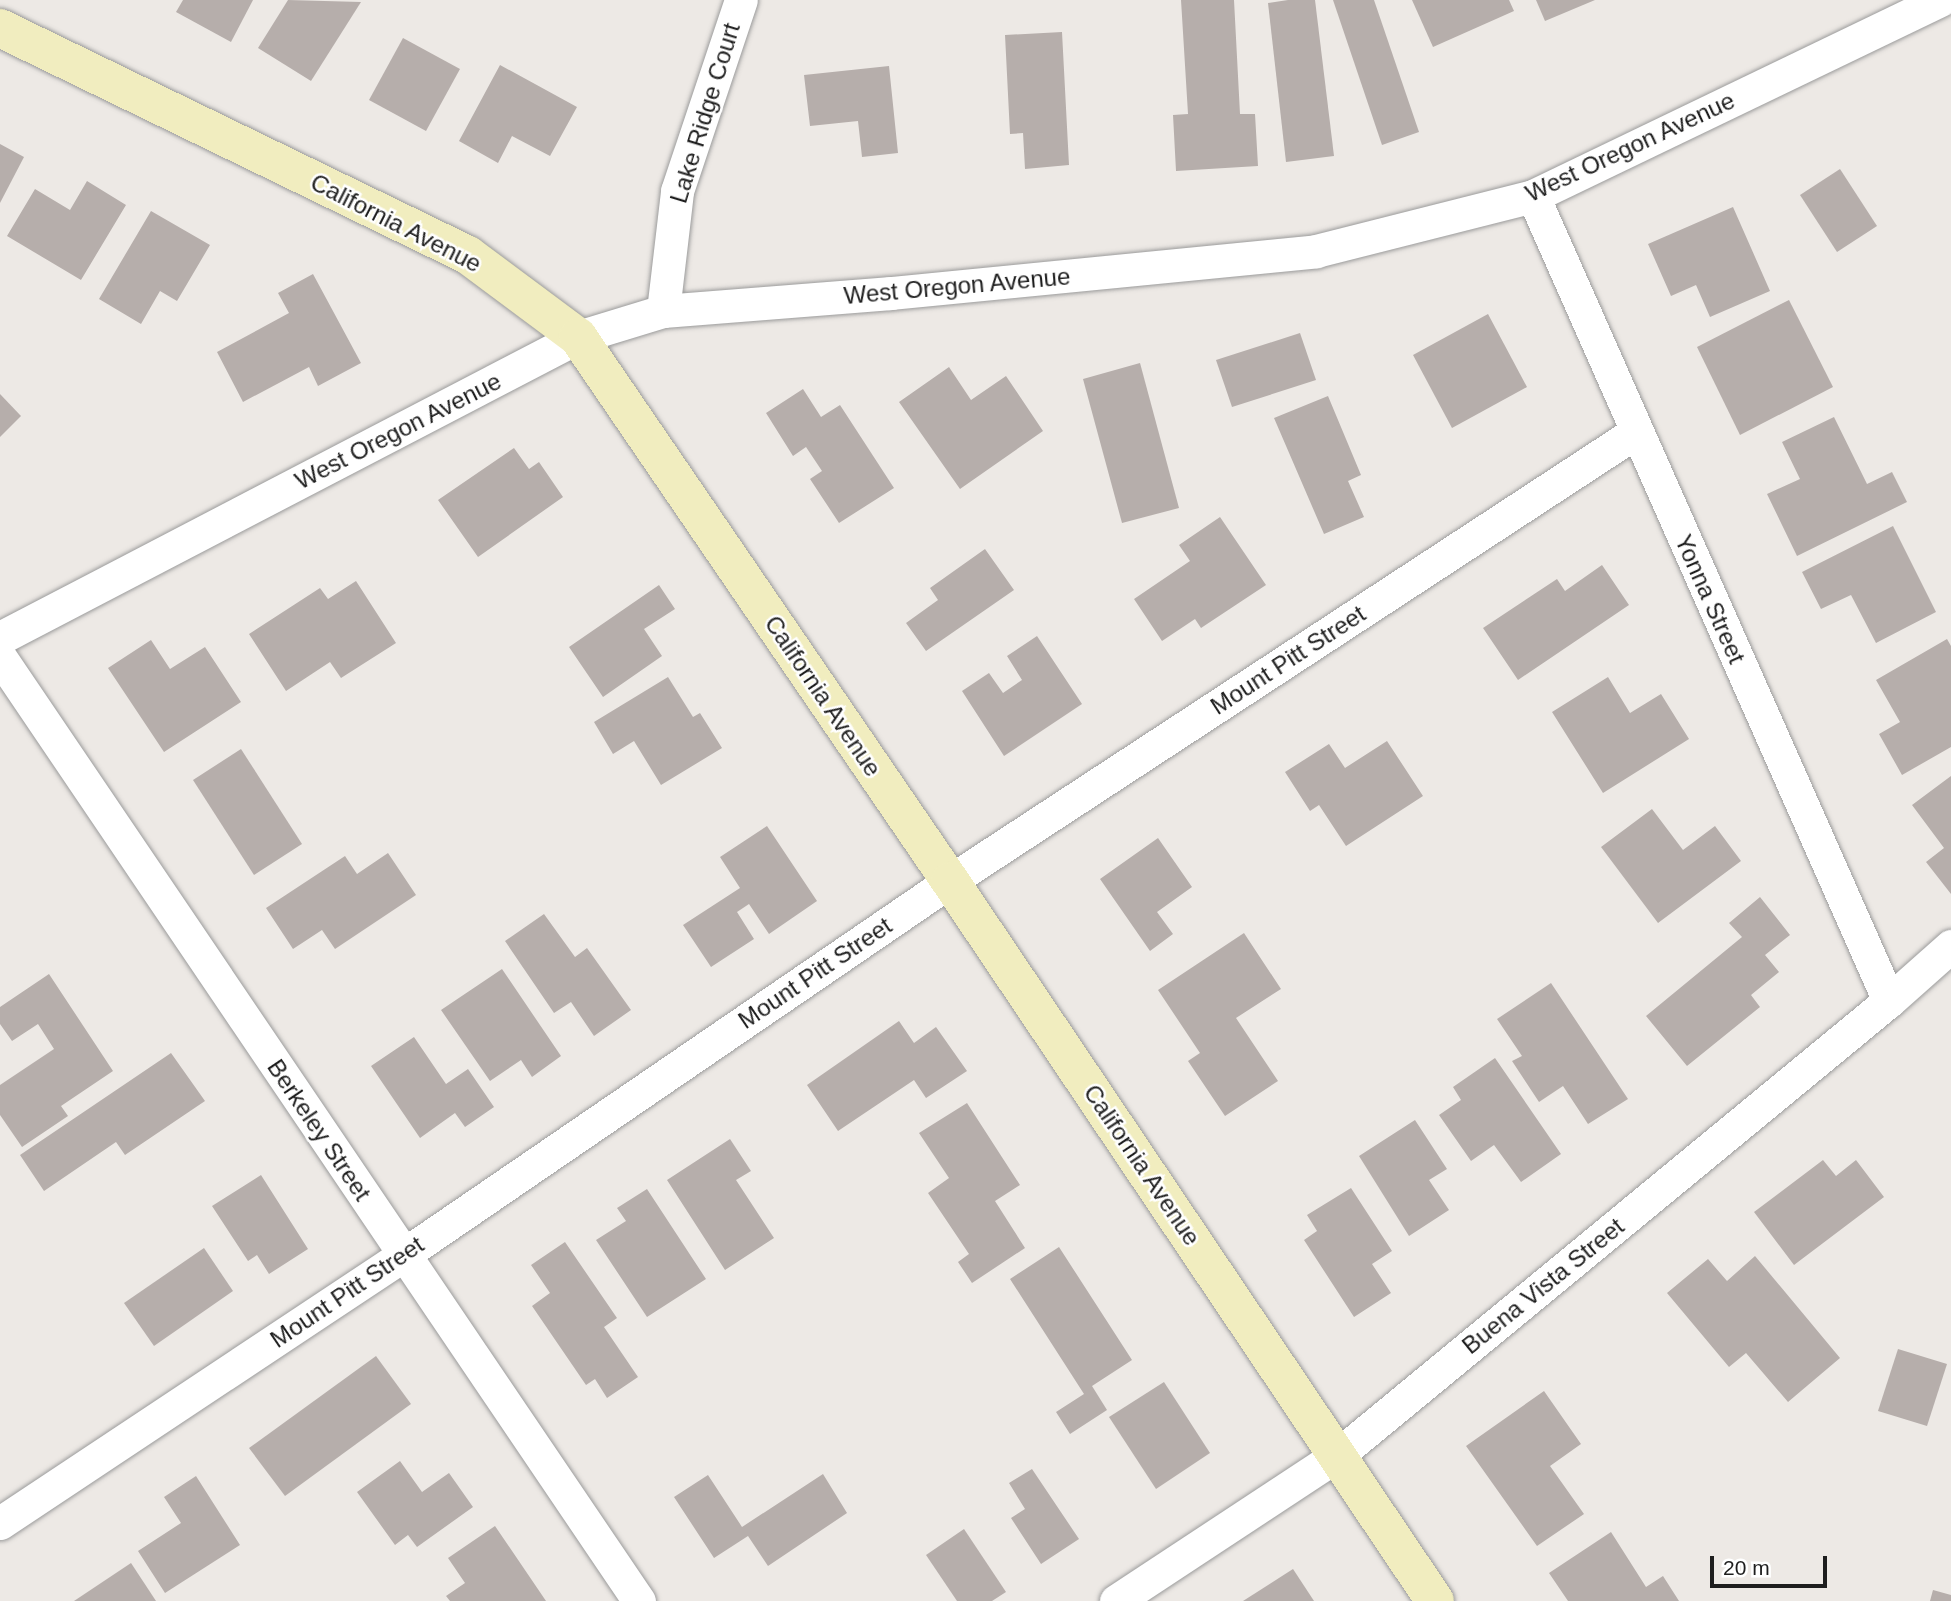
<!DOCTYPE html>
<html>
<head>
<meta charset="utf-8">
<style>
	body { margin:0 }
	#map { position:relative; width:1951px; height:1601px; overflow:hidden; background:#ede9e5; font-family:Helvetica,sans-serif }
	div>[style] { position:absolute }
	.building>* { inset:0; background:#b6aeab }
	.roads { filter:drop-shadow(0 0 2px #9b9b9b) drop-shadow(0 0 2px #9b9b9b) }
	.street>* { height:33px; margin:-16.5px; padding:0 16.5px; transform-origin:16.5px; border-radius:16.5px; background:#fff }
	.secondary>* { height:38px; margin:-19px; padding:0 19px; transform-origin:19px; border-radius:19px; background:#f1edbf }
	span { translate:-50% -50%; white-space:nowrap; text-align:center; line-height:1.15; -webkit-text-stroke:5px #fff; paint-order:stroke }
	.street-label { font-size:24px; color:#1e1e1e }
	.scale { position:absolute; left:1710px; top:1556px; width:117px; height:32px; box-sizing:border-box; border:4px solid #1e1e1e; border-top:0; padding-left:9px; font-size:21px; line-height:24px; white-space:nowrap; color:#1e1e1e; -webkit-text-stroke:5px #fff; paint-order:stroke }
</style>
</head>
<body>
<div id="map">
	<div class="building">
		<i style="clip-path:polygon(183px 0,253px 0,231px 42px,176px 12px)"></i>
		<i style="clip-path:polygon(288px 0,361px 2px,311px 81px,258px 48px)"></i>
		<i style="clip-path:polygon(1181px 0,1234px 0,1240px 114px,1255px 114px,1258px 166px,1176px 171px,1173px 115px,1188px 114px)"></i>
		<i style="clip-path:polygon(1288px 0,1315px 0,1334px 156px,1286px 162px,1268px 3px)"></i>
		<i style="clip-path:polygon(1333px 0,1374px 0,1419px 132px,1382px 145px)"></i>
		<i style="clip-path:polygon(1412px 0,1509px 0,1514px 11px,1433px 47px)"></i>
		<i style="clip-path:polygon(1536px 0,1595px 0,1545px 21px)"></i>
		<i style="clip-path:polygon(1062px 32px,1069px 165px,1025px 169px,1023px 133px,1010px 134px,1005px 35px)"></i>
		<i style="clip-path:polygon(403px 38px,460px 69px,426px 131px,369px 100px)"></i>
		<i style="clip-path:polygon(500px 65px,577px 107px,550px 156px,512px 136px,498px 163px,459px 141px)"></i>
		<i style="clip-path:polygon(889px 66px,898px 153px,862px 157px,858px 121px,810px 126px,804px 75px)"></i>
		<i style="clip-path:polygon(0 144px,24px 157px,0 203px)"></i>
		<i style="clip-path:polygon(1840px 169px,1877px 226px,1837px 252px,1800px 195px)"></i>
		<i style="clip-path:polygon(87px 181px,126px 205px,81px 280px,7px 236px,35px 189px,70px 210px)"></i>
		<i style="clip-path:polygon(1733px 207px,1770px 291px,1710px 317px,1696px 285px,1671px 296px,1648px 244px)"></i>
		<i style="clip-path:polygon(151px 211px,210px 245px,177px 301px,160px 291px,141px 324px,99px 299px)"></i>
		<i style="clip-path:polygon(313px 274px,361px 363px,318px 386px,309px 367px,243px 402px,217px 352px,289px 313px,278px 293px)"></i>
		<i style="clip-path:polygon(1789px 300px,1833px 387px,1740px 435px,1697px 347px)"></i>
		<i style="clip-path:polygon(1488px 314px,1527px 387px,1452px 428px,1413px 355px)"></i>
		<i style="clip-path:polygon(1300px 333px,1316px 380px,1232px 407px,1216px 360px)"></i>
		<i style="clip-path:polygon(1140px 363px,1179px 508px,1122px 523px,1083px 379px)"></i>
		<i style="clip-path:polygon(949px 367px,971px 400px,1006px 376px,1043px 431px,960px 489px,899px 402px)"></i>
		<i style="clip-path:polygon(803px 389px,821px 417px,840px 405px,894px 488px,839px 523px,810px 479px,822px 471px,806px 447px,793px 456px,766px 413px)"></i>
		<i style="clip-path:polygon(0 394px,21px 416px,0 437px)"></i>
		<i style="clip-path:polygon(1328px 396px,1361px 475px,1348px 481px,1364px 517px,1324px 534px,1274px 418px)"></i>
		<i style="clip-path:polygon(1834px 417px,1867px 484px,1892px 472px,1907px 502px,1797px 556px,1767px 494px,1800px 479px,1782px 442px)"></i>
		<i style="clip-path:polygon(514px 448px,529px 469px,539px 462px,563px 497px,478px 557px,438px 500px)"></i>
		<i style="clip-path:polygon(1220px 517px,1266px 585px,1201px 628px,1195px 619px,1162px 641px,1134px 599px,1190px 561px,1179px 545px)"></i>
		<i style="clip-path:polygon(1893px 526px,1936px 612px,1876px 643px,1851px 595px,1821px 609px,1802px 572px)"></i>
		<i style="clip-path:polygon(985px 549px,1014px 590px,926px 651px,906px 623px,938px 600px,930px 588px)"></i>
		<i style="clip-path:polygon(1602px 565px,1629px 605px,1518px 680px,1483px 628px,1557px 579px,1565px 591px)"></i>
		<i style="clip-path:polygon(356px 581px,396px 643px,341px 678px,330px 662px,286px 691px,249px 634px,320px 588px,328px 599px)"></i>
		<i style="clip-path:polygon(659px 585px,675px 609px,644px 629px,662px 656px,603px 697px,569px 647px)"></i>
		<i style="clip-path:polygon(1037px 636px,1082px 704px,1004px 756px,962px 691px,989px 673px,1003px 693px,1022px 680px,1007px 656px)"></i>
		<i style="clip-path:polygon(1947px 639px,1951px 646px,1951px 747px,1902px 775px,1879px 734px,1900px 722px,1876px 680px)"></i>
		<i style="clip-path:polygon(151px 640px,170px 669px,205px 647px,241px 702px,164px 752px,108px 668px)"></i>
		<i style="clip-path:polygon(668px 677px,693px 717px,700px 713px,722px 748px,661px 785px,634px 741px,613px 754px,594px 722px)"></i>
		<i style="clip-path:polygon(1608px 677px,1630px 713px,1661px 694px,1689px 739px,1603px 793px,1552px 712px)"></i>
		<i style="clip-path:polygon(1387px 741px,1423px 796px,1346px 846px,1319px 805px,1310px 811px,1285px 772px,1329px 744px,1345px 768px)"></i>
		<i style="clip-path:polygon(241px 749px,302px 844px,254px 875px,193px 780px)"></i>
		<i style="clip-path:polygon(1951px 776px,1951px 894px,1926px 862px,1944px 848px,1912px 805px)"></i>
		<i style="clip-path:polygon(1652px 809px,1683px 850px,1715px 826px,1741px 861px,1658px 923px,1601px 847px)"></i>
		<i style="clip-path:polygon(767px 826px,817px 901px,769px 934px,749px 904px,737px 912px,754px 939px,711px 967px,683px 925px,740px 888px,720px 857px)"></i>
		<i style="clip-path:polygon(1158px 838px,1192px 887px,1157px 912px,1173px 934px,1150px 951px,1100px 879px)"></i>
		<i style="clip-path:polygon(388px 853px,416px 895px,335px 949px,322px 930px,293px 949px,266px 908px,345px 856px,357px 874px)"></i>
		<i style="clip-path:polygon(1760px 897px,1790px 935px,1765px 955px,1779px 972px,1751px 995px,1760px 1007px,1687px 1066px,1646px 1016px,1742px 937px,1729px 923px)"></i>
		<i style="clip-path:polygon(544px 914px,575px 957px,587px 948px,631px 1010px,594px 1036px,571px 1002px,554px 1013px,505px 941px)"></i>
		<i style="clip-path:polygon(1244px 933px,1281px 989px,1236px 1018px,1278px 1081px,1225px 1116px,1188px 1061px,1200px 1053px,1158px 990px)"></i>
		<i style="clip-path:polygon(502px 969px,561px 1056px,532px 1077px,521px 1060px,490px 1081px,441px 1010px)"></i>
		<i style="clip-path:polygon(49px 974px,113px 1071px,61px 1106px,68px 1116px,22px 1147px,0 1115px,0 1085px,54px 1049px,38px 1024px,12px 1041px,0 1024px,0 1007px)"></i>
		<i style="clip-path:polygon(1551px 983px,1628px 1099px,1588px 1124px,1563px 1086px,1539px 1102px,1512px 1061px,1522px 1056px,1497px 1019px)"></i>
		<i style="clip-path:polygon(899px 1021px,914px 1043px,936px 1027px,967px 1071px,926px 1098px,914px 1080px,838px 1131px,807px 1085px)"></i>
		<i style="clip-path:polygon(414px 1037px,446px 1084px,468px 1069px,494px 1107px,465px 1127px,455px 1113px,420px 1138px,371px 1066px)"></i>
		<i style="clip-path:polygon(171px 1053px,205px 1101px,125px 1155px,116px 1142px,44px 1191px,20px 1155px)"></i>
		<i style="clip-path:polygon(1495px 1058px,1561px 1154px,1521px 1182px,1494px 1145px,1471px 1161px,1439px 1115px,1461px 1100px,1453px 1087px)"></i>
		<i style="clip-path:polygon(967px 1103px,1020px 1185px,995px 1201px,1025px 1248px,972px 1283px,958px 1262px,969px 1254px,928px 1193px,949px 1178px,919px 1133px)"></i>
		<i style="clip-path:polygon(1415px 1120px,1447px 1169px,1429px 1180px,1449px 1210px,1409px 1236px,1359px 1156px)"></i>
		<i style="clip-path:polygon(730px 1139px,751px 1171px,736px 1180px,774px 1238px,725px 1270px,667px 1180px)"></i>
		<i style="clip-path:polygon(1823px 1160px,1836px 1176px,1856px 1160px,1884px 1197px,1794px 1265px,1754px 1212px)"></i>
		<i style="clip-path:polygon(261px 1175px,308px 1249px,269px 1274px,257px 1255px,248px 1261px,212px 1206px)"></i>
		<i style="clip-path:polygon(1351px 1188px,1392px 1251px,1372px 1264px,1391px 1293px,1354px 1317px,1304px 1240px,1317px 1231px,1307px 1215px)"></i>
		<i style="clip-path:polygon(647px 1189px,706px 1279px,647px 1317px,596px 1240px,626px 1221px,617px 1208px)"></i>
		<i style="clip-path:polygon(565px 1242px,617px 1318px,604px 1327px,638px 1377px,607px 1398px,595px 1379px,586px 1385px,532px 1306px,550px 1293px,531px 1265px)"></i>
		<i style="clip-path:polygon(1059px 1247px,1132px 1360px,1092px 1386px,1107px 1410px,1070px 1434px,1056px 1412px,1084px 1394px,1010px 1279px)"></i>
		<i style="clip-path:polygon(204px 1248px,233px 1291px,154px 1346px,124px 1303px)"></i>
		<i style="clip-path:polygon(1755px 1256px,1840px 1358px,1788px 1402px,1746px 1353px,1729px 1367px,1667px 1293px,1708px 1259px,1727px 1281px)"></i>
		<i style="clip-path:polygon(1898px 1349px,1947px 1364px,1927px 1426px,1878px 1411px)"></i>
		<i style="clip-path:polygon(376px 1356px,411px 1404px,285px 1496px,249px 1448px)"></i>
		<i style="clip-path:polygon(1164px 1382px,1210px 1453px,1156px 1489px,1109px 1417px)"></i>
		<i style="clip-path:polygon(1544px 1391px,1581px 1444px,1550px 1466px,1584px 1514px,1537px 1546px,1466px 1446px)"></i>
		<i style="clip-path:polygon(400px 1461px,422px 1492px,449px 1473px,473px 1507px,417px 1547px,408px 1535px,395px 1545px,357px 1492px)"></i>
		<i style="clip-path:polygon(1032px 1469px,1079px 1539px,1041px 1564px,1011px 1518px,1025px 1509px,1009px 1483px)"></i>
		<i style="clip-path:polygon(823px 1474px,847px 1513px,768px 1566px,748px 1536px,714px 1558px,674px 1497px,708px 1475px,742px 1527px)"></i>
		<i style="clip-path:polygon(196px 1476px,240px 1545px,165px 1593px,138px 1551px,181px 1523px,164px 1497px)"></i>
		<i style="clip-path:polygon(495px 1526px,546px 1601px,450px 1601px,446px 1596px,465px 1583px,448px 1558px)"></i>
		<i style="clip-path:polygon(964px 1529px,1006px 1592px,992px 1601px,957px 1601px,926px 1555px)"></i>
		<i style="clip-path:polygon(1611px 1532px,1646px 1587px,1663px 1576px,1679px 1601px,1568px 1601px,1549px 1573px)"></i>
		<i style="clip-path:polygon(131px 1563px,156px 1601px,74px 1601px)"></i>
		<i style="clip-path:polygon(1293px 1569px,1314px 1601px,1243px 1601px)"></i>
		<i style="clip-path:polygon(1933px 1590px,1951px 1595px,1951px 1601px,1930px 1601px)"></i>
	</div>
	<div class="roads">
		<div class="street">
			<i style="left:1533px;top:196px;width:880px;rotate:66.14deg"></i>
			<i style="left:663px;top:311px;width:121px;rotate:-83.3deg"></i>
			<i style="left:677px;top:191px;width:201px;rotate:-71.5deg"></i>
			<i style="left:0;top:638px;width:652px;rotate:-27.51deg"></i>
			<i style="left:578px;top:337px;width:89px;rotate:-17deg"></i>
			<i style="left:663px;top:311px;width:229px;rotate:-4.5deg"></i>
			<i style="left:891px;top:293px;width:427px;rotate:-5.6deg"></i>
			<i style="left:1316px;top:251px;width:224px;rotate:-14.2deg"></i>
			<i style="left:1533px;top:196px;width:452px;rotate:-25.7deg"></i>
			<i style="left:0;top:657px;width:1140px;rotate:55.91deg"></i>
			<i style="left:0;top:1523px;width:484px;rotate:-33.6deg"></i>
			<i style="left:403px;top:1255px;width:663px;rotate:-34.36deg"></i>
			<i style="left:950px;top:881px;width:820px;rotate:-33.21deg"></i>
			<i style="left:1116px;top:1601px;width:267px;rotate:-33.4deg"></i>
			<i style="left:1339px;top:1454px;width:713px;rotate:-39.48deg"></i>
			<i style="left:1889px;top:1001px;width:83px;rotate:-41.6deg"></i>
		</div>
		<div class="secondary">
			<i style="left:0;top:28px;width:520px;rotate:25.88deg"></i>
			<i style="left:468px;top:255px;width:137px;rotate:36.7deg"></i>
			<i style="left:578px;top:337px;width:659px;rotate:55.63deg"></i>
			<i style="left:950px;top:881px;width:868px;rotate:56.04deg"></i>
		</div>
	</div>
	<div class="street-label">
		<span style="left:705px;top:113px;rotate:-73deg">Lake Ridge Court</span>
		<span style="left:1630px;top:147px;rotate:-25deg">West Oregon Avenue</span>
		<span style="left:396px;top:223px;rotate:27deg">California Avenue</span>
		<span style="left:957px;top:286px;rotate:-5deg">West Oregon Avenue</span>
		<span style="left:398px;top:431px;rotate:-27deg">West Oregon Avenue</span>
		<span style="left:1710px;top:599px;rotate:66deg">Yonna Street</span>
		<span style="left:1288px;top:660px;rotate:-33deg">Mount Pitt Street</span>
		<span style="left:823px;top:696px;rotate:56deg">California Avenue</span>
		<span style="left:815px;top:973px;rotate:-34deg">Mount Pitt Street</span>
		<span style="left:319px;top:1130px;rotate:56deg">Berkeley Street</span>
		<span style="left:1142px;top:1165px;rotate:56deg">California Avenue</span>
		<span style="left:1543px;top:1286px;rotate:-39deg">Buena Vista Street</span>
		<span style="left:347px;top:1292px;rotate:-34deg">Mount Pitt Street</span>
	</div>
	<div class="scale">20 m</div>
</div>
</body>
</html>
